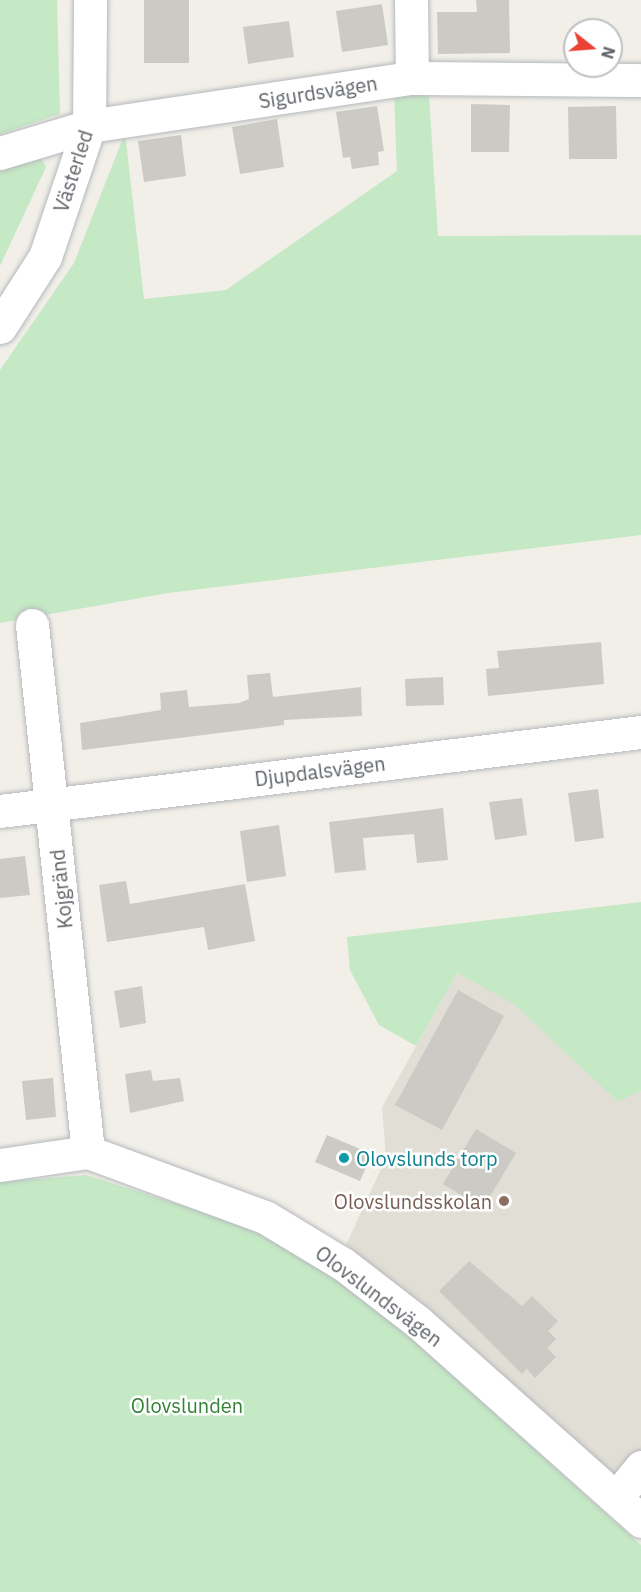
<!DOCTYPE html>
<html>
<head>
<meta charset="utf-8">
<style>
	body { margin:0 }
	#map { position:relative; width:641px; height:1592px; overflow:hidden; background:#f1efe8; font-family:"IBM Plex Sans",sans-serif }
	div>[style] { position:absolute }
	.education>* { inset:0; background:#e1ded6 }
	.green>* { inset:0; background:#c5e8c5 }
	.building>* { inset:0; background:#cccac5 }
	.roads { filter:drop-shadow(0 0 2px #b5b8bc) drop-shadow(0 0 2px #b5b8bc) }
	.minor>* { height:33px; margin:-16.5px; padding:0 16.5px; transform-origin:16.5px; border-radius:16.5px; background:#fff }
	.dots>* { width:16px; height:16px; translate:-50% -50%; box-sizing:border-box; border:3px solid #fff; border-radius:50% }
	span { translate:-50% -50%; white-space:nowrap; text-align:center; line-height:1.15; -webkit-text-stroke:5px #fff; paint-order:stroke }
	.street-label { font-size:20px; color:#5f6368 }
	.culture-label { font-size:20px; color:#0d838f }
	.left { translate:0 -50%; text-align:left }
	.education-label { font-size:20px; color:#785e54 }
	.right { translate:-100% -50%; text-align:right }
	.park-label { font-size:20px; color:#348238 }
	.north { position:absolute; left:563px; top:18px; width:60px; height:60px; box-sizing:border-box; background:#fff; border:2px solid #bfc1c3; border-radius:50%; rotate:107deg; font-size:16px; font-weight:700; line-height:24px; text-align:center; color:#5f6368 }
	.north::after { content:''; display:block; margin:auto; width:21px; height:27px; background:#ea4335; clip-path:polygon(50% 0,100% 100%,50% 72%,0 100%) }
</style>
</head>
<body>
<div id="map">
	<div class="education">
		<i style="clip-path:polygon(457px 973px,514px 1003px,618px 1102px,641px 1091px,641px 1498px,430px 1310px,346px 1245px,386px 1158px,382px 1107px)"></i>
	</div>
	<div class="green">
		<i style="clip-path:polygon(0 0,57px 0,60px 114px,0 134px)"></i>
		<i style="clip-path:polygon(394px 93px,429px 96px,438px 236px,641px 235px,641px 535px,168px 593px,0 623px,0 370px,74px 263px,125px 133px,144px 299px,226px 290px,397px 171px)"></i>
		<i style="clip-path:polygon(38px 153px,46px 167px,0 266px,0 166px)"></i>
		<i style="clip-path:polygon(641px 902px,641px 1091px,618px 1102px,514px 1004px,457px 973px,416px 1046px,379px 1025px,350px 970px,347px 937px)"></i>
		<i style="clip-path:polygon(86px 1175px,259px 1230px,333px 1276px,405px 1333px,641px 1545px,641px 1592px,0 1592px,0 1182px)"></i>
	</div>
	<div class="building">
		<i style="clip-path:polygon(144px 0,189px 0,189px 63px,144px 63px)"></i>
		<i style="clip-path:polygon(476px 0,509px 0,510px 53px,438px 54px,437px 12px,477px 12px)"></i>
		<i style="clip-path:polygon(382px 4px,388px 45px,342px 52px,336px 11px)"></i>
		<i style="clip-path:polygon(289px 21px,294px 57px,248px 64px,243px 27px)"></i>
		<i style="clip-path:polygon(471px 104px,510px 105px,509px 152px,471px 152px)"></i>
		<i style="clip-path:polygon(377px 106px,384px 151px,378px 152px,379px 165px,352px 169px,350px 157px,343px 158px,336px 112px)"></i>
		<i style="clip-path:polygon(616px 106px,617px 159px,569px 159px,568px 107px)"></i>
		<i style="clip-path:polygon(277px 119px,284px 167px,240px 174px,232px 127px)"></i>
		<i style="clip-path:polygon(181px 135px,186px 176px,144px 182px,138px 141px)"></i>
		<i style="clip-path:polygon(601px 642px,604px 684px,488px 696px,486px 669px,499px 668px,497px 651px)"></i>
		<i style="clip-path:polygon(270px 673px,273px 697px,361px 687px,362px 716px,284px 720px,284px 725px,82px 750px,80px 723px,161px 710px,160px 693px,187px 690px,189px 707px,239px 703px,249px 699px,247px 675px)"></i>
		<i style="clip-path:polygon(443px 677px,444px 705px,406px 706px,405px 679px)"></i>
		<i style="clip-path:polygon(598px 789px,604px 838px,575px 842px,568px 793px)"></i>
		<i style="clip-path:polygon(522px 798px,527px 835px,495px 840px,489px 802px)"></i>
		<i style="clip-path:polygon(443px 808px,448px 860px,417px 863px,414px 834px,363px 838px,366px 870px,335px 873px,329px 822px)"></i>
		<i style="clip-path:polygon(279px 825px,286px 876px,247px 882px,240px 831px)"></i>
		<i style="clip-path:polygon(25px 856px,30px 895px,0 898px,0 859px)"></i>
		<i style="clip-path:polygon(126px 881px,130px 904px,245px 884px,255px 941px,208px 950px,204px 927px,107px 942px,99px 885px)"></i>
		<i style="clip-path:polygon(142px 986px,146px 1023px,120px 1028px,114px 991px)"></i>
		<i style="clip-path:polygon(458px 990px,504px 1016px,442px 1130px,395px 1105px)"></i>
		<i style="clip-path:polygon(151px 1070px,153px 1081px,180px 1078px,184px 1101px,130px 1113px,125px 1074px)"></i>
		<i style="clip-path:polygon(53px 1078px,56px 1117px,26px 1120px,22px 1081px)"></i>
		<i style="clip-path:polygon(476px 1129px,516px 1153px,483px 1208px,443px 1184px)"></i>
		<i style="clip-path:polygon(327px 1135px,372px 1154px,360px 1181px,315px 1162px)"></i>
		<i style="clip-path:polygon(469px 1261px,522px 1306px,532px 1296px,558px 1321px,548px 1331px,556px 1339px,547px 1348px,556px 1357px,535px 1378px,527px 1369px,522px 1374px,439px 1291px)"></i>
	</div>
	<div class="roads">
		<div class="minor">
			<i style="left:411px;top:0;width:78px;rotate:89.3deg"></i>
			<i style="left:0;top:153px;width:93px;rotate:-16.9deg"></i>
			<i style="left:89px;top:126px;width:327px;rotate:-8.5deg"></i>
			<i style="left:412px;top:78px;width:229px;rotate:0.5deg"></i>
			<i style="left:0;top:327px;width:83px;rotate:-57.3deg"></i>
			<i style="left:45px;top:257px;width:138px;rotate:-71.4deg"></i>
			<i style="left:89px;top:126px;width:126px;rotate:-89.5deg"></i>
			<i style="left:32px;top:625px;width:530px;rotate:83.93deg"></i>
			<i style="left:0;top:811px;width:646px;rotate:-7.03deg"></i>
			<i style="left:0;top:1165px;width:89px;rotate:-8.4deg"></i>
			<i style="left:88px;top:1152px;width:189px;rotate:20.2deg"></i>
			<i style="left:265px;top:1217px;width:91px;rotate:31.1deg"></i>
			<i style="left:343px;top:1264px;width:95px;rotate:37.7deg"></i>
			<i style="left:418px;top:1322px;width:299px;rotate:41.7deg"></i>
			<i style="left:616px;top:1498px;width:40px;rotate:-51deg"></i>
		</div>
	</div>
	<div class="dots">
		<i style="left:344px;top:1158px;background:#0f9aa8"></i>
		<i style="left:504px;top:1201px;background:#8d6e63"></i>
	</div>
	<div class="street-label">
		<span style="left:318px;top:92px;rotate:-9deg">Sigurdsvägen</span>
		<span style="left:73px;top:171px;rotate:-72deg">Västerled</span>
		<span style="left:320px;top:771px;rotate:-7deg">Djupdalsvägen</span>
		<span style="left:61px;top:889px;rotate:-96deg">Kojgränd</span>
		<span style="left:379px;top:1296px;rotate:37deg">Olovslundsvägen</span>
	</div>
	<div class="culture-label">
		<span class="left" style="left:356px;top:1158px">Olovslunds torp</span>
	</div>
	<div class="education-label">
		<span class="right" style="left:492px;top:1201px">Olovslundsskolan</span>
	</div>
	<div class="park-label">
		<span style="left:187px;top:1405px">Olovslunden</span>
	</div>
	<div class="north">N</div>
</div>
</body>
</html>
